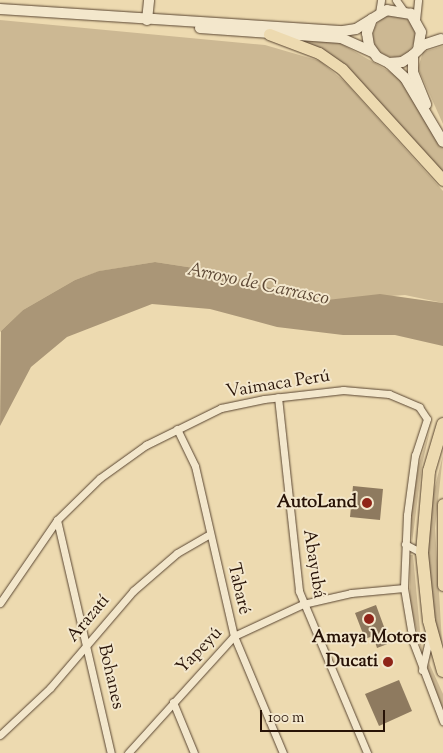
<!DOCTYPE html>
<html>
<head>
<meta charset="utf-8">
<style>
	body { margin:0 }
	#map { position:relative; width:443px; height:753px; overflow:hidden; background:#eddab0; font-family:"Sorts Mill Goudy",serif }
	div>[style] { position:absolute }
	.green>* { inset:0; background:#ccb893 }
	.round { border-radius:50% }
	.water>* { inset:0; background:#aa9677 }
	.building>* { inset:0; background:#8e7a5f }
	.roads { filter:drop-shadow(0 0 1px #594531) drop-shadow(0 0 1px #594531) }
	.street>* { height:7px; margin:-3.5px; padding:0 3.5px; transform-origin:3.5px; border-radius:3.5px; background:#f3e7cc }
	.secondary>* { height:10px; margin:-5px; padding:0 5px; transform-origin:5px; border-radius:5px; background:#f3e7cc }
	.primary>* { height:11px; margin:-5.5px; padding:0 5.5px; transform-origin:5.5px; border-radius:5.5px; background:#eddab0 }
	.highway>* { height:12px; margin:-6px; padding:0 6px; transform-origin:6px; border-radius:6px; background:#eddab0 }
	.dots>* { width:14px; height:14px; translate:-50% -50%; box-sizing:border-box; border:2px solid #f3e7cc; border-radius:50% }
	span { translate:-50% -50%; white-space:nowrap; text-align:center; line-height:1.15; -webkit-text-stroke:4px #f3e7cc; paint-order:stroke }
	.street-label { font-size:18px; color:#281307 }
	.poi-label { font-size:18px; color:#281307; font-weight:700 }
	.right { translate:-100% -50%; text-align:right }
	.water-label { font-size:19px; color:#5c4734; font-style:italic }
	.scale { position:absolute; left:260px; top:710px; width:125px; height:22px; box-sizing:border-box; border:2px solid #281307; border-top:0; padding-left:6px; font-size:15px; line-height:18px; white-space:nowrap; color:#281307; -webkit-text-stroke:4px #f3e7cc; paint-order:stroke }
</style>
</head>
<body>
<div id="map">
	<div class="green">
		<i class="round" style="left:373px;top:15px;width:42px;height:42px"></i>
		<i style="clip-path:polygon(0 20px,265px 45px,320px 61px,345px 82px,443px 191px,443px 303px,405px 295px,318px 301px,207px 270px,155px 262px,100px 271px,75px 280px,23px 310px,0 332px)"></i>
		<i style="clip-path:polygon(301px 39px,333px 39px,399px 77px,443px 147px,443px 175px,376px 101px)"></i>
		<i style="clip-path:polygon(443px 46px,443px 124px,418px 68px,423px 52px)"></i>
		<i style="clip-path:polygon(430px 430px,422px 465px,412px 543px,411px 512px,419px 464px)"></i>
		<i style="clip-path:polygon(443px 455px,435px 528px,443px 658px,435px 626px,427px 557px,433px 494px)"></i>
		<i style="clip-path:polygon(410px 555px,413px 555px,422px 652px,410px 604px)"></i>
		<i style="clip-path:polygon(429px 663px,443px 694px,443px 709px,427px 670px)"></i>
	</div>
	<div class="water">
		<i style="clip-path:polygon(155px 262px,207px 270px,318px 301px,380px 294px,443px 303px,443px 346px,395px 335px,343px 335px,277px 327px,210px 309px,152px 304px,67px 337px,31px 367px,0 426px,1px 331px,23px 310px,75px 280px,99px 271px)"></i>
	</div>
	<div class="building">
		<i style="clip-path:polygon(353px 486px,383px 489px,380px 520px,350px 517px)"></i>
		<i style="clip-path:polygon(376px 605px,390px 643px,377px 648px,373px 636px,365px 639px,355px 613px)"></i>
		<i style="clip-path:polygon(399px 680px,412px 711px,379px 726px,365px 694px)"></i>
	</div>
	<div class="roads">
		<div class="street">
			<i style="left:396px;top:0;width:12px;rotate:55deg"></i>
			<i style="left:379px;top:13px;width:13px;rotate:-81deg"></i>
			<i style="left:416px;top:20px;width:20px;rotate:-84deg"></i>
			<i style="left:278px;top:397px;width:195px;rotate:83.8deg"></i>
			<i style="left:299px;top:591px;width:176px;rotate:67.2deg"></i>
			<i style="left:177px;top:429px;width:41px;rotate:64.1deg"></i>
			<i style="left:195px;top:466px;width:174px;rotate:77.1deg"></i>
			<i style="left:234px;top:636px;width:127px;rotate:67.3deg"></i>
			<i style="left:57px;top:520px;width:239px;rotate:77deg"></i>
			<i style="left:405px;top:544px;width:19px;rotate:28deg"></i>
			<i style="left:0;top:603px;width:101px;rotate:-55.5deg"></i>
			<i style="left:57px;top:520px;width:60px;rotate:-44.3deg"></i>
			<i style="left:100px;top:478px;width:57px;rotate:-35.7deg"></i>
			<i style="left:146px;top:445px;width:84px;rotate:-26.3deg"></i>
			<i style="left:221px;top:408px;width:44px;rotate:-11.8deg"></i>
			<i style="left:264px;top:399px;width:80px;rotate:-6.5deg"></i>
			<i style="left:343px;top:390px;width:46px;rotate:5deg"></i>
			<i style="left:389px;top:394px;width:33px;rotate:23deg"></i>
			<i style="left:419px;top:407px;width:14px;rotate:56deg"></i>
			<i style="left:427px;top:419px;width:38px;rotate:108deg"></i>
			<i style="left:415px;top:455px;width:61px;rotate:97.6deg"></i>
			<i style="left:407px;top:515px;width:73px;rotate:92.4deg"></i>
			<i style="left:404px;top:588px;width:55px;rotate:80.5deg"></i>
			<i style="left:413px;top:642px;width:85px;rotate:69.2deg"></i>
			<i style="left:422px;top:670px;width:37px;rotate:-77deg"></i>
			<i style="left:173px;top:702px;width:55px;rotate:67.6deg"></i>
			<i style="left:0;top:735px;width:69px;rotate:-43.2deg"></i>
			<i style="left:50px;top:688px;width:128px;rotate:-49.4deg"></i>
			<i style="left:133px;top:591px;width:58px;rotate:-40.8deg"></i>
			<i style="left:177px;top:553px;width:38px;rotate:-30deg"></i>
			<i style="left:128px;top:753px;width:158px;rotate:-47.8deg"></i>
			<i style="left:234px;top:636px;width:76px;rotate:-24.9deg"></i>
			<i style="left:303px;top:604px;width:49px;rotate:-12.9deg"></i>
			<i style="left:351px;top:593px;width:53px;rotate:-5.4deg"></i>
		</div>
		<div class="secondary">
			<i style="left:0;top:9px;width:344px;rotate:3.7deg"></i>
			<i style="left:343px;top:31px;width:13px;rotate:-9deg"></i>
			<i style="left:356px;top:29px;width:19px;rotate:-32deg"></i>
			<i style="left:147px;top:20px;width:20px;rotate:-84deg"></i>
			<i style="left:200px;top:28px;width:141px;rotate:4.1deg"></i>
			<i style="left:341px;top:38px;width:34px;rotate:24deg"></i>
			<i style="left:418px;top:50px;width:18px;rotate:-81deg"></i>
			<i style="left:421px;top:32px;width:21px;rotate:-119deg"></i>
			<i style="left:411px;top:14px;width:24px;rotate:-171deg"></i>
			<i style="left:387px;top:10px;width:17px;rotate:149deg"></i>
			<i style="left:372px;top:19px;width:15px;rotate:110deg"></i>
			<i style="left:367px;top:33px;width:13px;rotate:81deg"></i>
			<i style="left:369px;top:46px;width:14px;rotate:54deg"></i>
			<i style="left:377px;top:57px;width:13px;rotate:27deg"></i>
			<i style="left:389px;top:63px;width:13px;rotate:-4deg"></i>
			<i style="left:402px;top:62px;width:13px;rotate:-32deg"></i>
			<i style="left:413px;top:55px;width:14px;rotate:-45deg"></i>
			<i style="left:423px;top:45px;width:19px;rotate:-18deg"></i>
			<i style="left:413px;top:55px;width:17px;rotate:90deg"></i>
			<i style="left:413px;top:72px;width:35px;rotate:68deg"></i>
			<i style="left:389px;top:63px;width:22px;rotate:43deg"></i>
			<i style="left:405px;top:78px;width:74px;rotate:59.3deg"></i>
		</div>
		<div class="primary">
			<i style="left:269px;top:34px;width:53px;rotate:20.8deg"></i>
			<i style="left:319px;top:53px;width:28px;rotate:35deg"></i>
			<i style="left:342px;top:69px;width:150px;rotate:47.7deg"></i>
			<i style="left:443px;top:504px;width:81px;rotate:90deg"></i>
		</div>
		<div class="highway">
			<i style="left:443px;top:424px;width:49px;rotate:106.6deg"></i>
			<i style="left:429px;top:471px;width:82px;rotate:94.9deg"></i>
			<i style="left:422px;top:553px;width:68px;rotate:84.1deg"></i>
			<i style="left:429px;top:621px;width:52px;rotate:74.4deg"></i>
		</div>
	</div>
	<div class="dots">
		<i style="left:367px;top:503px;background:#8f2418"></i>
		<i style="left:369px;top:619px;background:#8f2418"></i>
		<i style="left:388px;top:662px;background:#8f2418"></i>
	</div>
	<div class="street-label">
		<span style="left:278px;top:385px;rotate:-9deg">Vaimaca Perú</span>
		<span style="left:313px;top:564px;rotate:81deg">Abayubá</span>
		<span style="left:238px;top:589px;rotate:77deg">Tabaré</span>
		<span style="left:89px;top:619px;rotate:-50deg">Arazatí</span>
		<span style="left:200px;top:651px;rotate:-46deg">Yapeyú</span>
		<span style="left:110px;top:677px;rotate:77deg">Bohanes</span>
	</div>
	<div class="poi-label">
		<span class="right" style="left:357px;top:503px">AutoLand</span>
		<span style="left:369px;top:638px">Amaya Motors</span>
		<span class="right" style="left:378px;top:662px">Ducati</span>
	</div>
	<div class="water-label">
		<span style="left:258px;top:285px;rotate:12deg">Arroyo de Carrasco</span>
	</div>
	<div class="scale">100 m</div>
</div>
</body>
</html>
